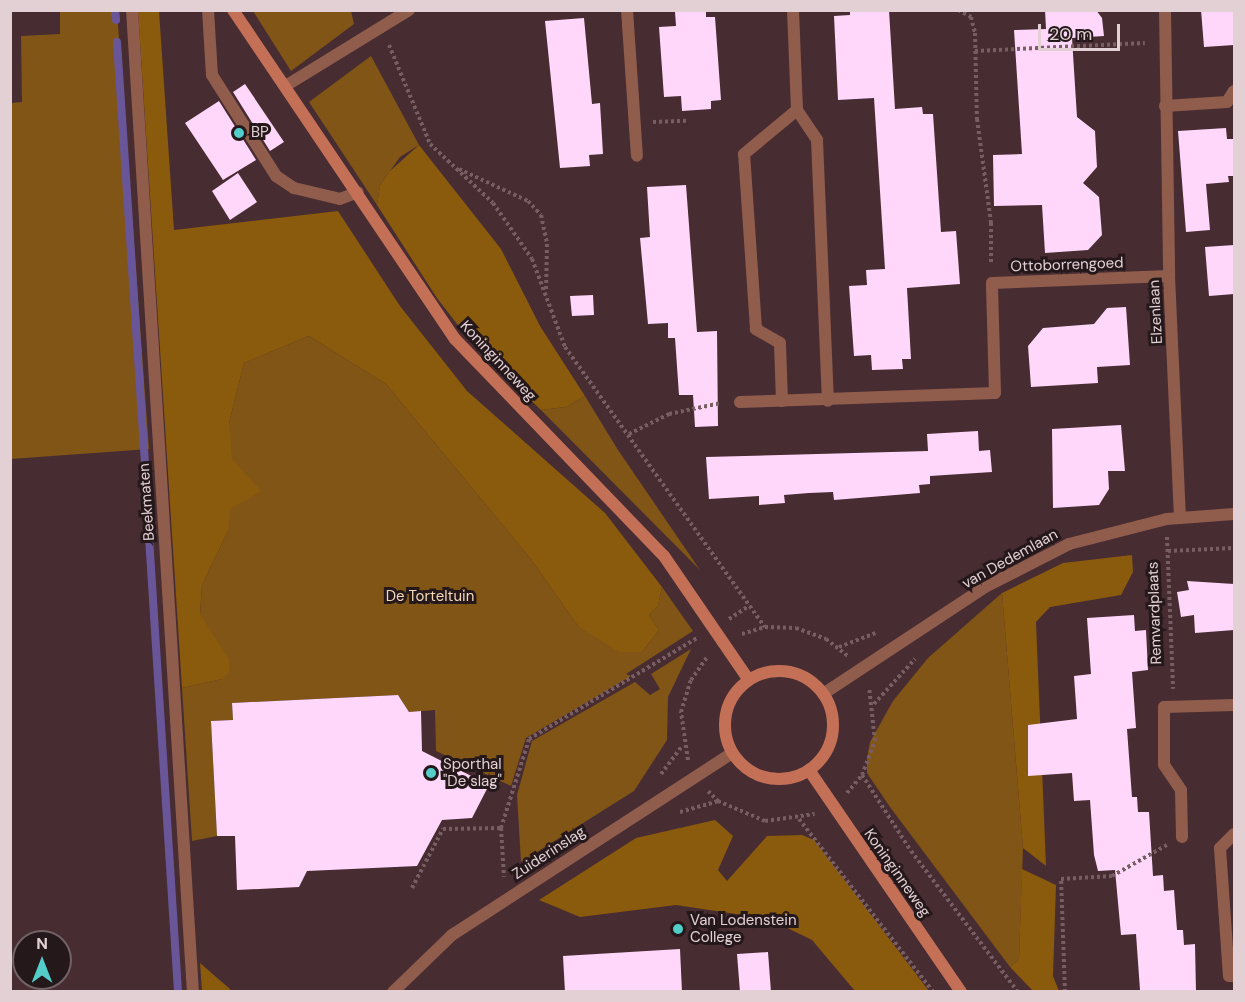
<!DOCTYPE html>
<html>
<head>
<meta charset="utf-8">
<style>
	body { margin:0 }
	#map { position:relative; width:1245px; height:1002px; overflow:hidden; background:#472c32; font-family:"DM Sans",sans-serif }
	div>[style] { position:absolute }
	.green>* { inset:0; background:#805516 }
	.forest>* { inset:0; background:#8a5a0d }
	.stream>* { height:8px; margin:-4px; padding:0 4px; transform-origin:4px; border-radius:4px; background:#695699 }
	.building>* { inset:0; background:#ffd7fb }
	.path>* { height:4px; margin-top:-2px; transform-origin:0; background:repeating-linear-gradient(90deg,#765e63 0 3px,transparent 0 6px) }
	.lane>* { height:12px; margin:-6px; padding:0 6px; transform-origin:6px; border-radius:6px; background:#905c4c }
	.street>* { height:12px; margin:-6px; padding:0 6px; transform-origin:6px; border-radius:6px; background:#905c4c }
	.secondary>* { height:12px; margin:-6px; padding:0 6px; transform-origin:6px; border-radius:6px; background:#c37056 }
	.secondary>.ring { margin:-6px; padding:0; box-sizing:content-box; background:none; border:12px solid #c37056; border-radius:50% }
	.dots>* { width:16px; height:16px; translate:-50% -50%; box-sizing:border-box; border:3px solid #25181b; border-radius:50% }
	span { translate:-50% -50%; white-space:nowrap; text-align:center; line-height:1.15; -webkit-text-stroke:6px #25181b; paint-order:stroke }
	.poi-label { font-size:15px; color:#e2d0d4 }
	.left { translate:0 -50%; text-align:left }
	.street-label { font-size:15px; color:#e2d0d4 }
	.park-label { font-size:15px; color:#f5d9b8 }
	.frame { position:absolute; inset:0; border:12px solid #e2d0d4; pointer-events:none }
	.north { position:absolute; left:12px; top:930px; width:60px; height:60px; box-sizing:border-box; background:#25181b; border:2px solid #716265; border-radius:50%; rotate:0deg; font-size:16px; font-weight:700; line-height:24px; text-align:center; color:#e2d0d4 }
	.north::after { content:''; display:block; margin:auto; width:21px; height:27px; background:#53cdca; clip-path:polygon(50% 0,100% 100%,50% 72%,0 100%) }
	.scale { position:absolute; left:1038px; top:24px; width:82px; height:27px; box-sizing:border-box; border:3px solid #e2d0d4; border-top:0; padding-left:8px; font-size:18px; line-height:21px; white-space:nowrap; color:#e2d0d4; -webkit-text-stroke:4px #25181b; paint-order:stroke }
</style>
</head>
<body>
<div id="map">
	<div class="green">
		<i style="clip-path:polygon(60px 11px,117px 11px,149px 449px,11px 459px,11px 103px,22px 102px,21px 36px,60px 34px)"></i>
		<i style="clip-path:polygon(253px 11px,351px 11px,354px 24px,291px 71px)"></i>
		<i style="clip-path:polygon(371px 56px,419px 145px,400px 157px,380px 185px,377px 205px,309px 102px)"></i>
		<i style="clip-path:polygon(309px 336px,386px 384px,530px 558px,578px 626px,642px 652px,659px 630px,649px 615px,658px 606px,662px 587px,693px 631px,626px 674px,631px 676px,526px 738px,511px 786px,436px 751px,435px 710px,409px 712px,398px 695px,232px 703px,233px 720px,211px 721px,217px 836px,192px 841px,182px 688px,222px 679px,200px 615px,202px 585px,229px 529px,229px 423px,244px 363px)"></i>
		<i style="clip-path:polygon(585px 396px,618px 450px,700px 570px,541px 410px,566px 407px)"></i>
		<i style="clip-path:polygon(1002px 593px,1023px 848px,1019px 959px,1010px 967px,890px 807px,867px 773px,867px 759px,870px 742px,893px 701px,928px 658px)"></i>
		<i style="clip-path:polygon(691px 649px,668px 697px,667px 740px,634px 791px,521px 862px,517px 795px,532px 741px,635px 682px,650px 695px,660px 689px,651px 674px)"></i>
	</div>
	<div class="forest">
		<i style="clip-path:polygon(138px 11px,159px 11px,174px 230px,338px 211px,400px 306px,467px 391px,605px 513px,662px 587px,658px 606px,649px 615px,659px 630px,642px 652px,619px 652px,578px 626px,530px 558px,386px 384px,309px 336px,244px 363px,229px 423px,232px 459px,261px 491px,230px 509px,229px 529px,202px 585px,200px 614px,229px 660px,229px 672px,222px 679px,182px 688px)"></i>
		<i style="clip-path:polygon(419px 145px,501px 249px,540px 326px,585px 396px,566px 407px,541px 410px,474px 346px,437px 298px,377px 205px,380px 185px,390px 171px)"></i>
		<i style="clip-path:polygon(1132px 555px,1133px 572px,1121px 595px,1050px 607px,1036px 622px,1046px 866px,1023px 848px,1002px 593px,1063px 563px)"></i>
		<i style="clip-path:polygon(715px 820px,733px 836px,718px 870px,727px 881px,767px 836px,802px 835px,814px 840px,929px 991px,855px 991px,812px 940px,769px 919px,676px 905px,580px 917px,539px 900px,636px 838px)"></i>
		<i style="clip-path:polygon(1022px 869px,1056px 885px,1053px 976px,1059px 991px,1033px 991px,1010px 967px,1019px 959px)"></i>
		<i style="clip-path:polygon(200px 963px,230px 989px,230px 991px,202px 991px)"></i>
	</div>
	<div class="stream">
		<i style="left:115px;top:10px;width:10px;rotate:84deg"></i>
		<i style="left:117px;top:42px;width:420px;rotate:86.2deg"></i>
		<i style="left:146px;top:490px;width:503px;rotate:86.35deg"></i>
	</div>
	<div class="building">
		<i style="clip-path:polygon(706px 10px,706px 17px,715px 17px,721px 100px,711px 101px,711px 109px,682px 111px,681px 96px,664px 97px,659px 27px,676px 26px,675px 12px)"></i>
		<i style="clip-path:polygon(850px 10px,889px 10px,895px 109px,922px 107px,923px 114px,933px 114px,941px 232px,956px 231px,960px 284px,907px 288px,911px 359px,902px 359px,903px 369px,872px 370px,871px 355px,854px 356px,849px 286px,867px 285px,866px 270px,885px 269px,874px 98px,838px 100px,834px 16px,850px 15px)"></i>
		<i style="clip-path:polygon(1045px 10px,1096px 10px,1102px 18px,1104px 36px,1072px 38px,1077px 117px,1095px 131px,1097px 167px,1083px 183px,1099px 197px,1102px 235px,1088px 250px,1045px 253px,1042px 205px,994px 206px,993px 155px,1022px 154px,1014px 30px,1046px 29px)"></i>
		<i style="clip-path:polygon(1201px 10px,1234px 10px,1234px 45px,1204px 47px)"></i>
		<i style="clip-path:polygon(584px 18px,592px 104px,600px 103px,603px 154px,589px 155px,590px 166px,560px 168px,545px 21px)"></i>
		<i style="clip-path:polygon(245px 84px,284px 142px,270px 151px,233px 92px)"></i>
		<i style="clip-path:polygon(219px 101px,256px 160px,223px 180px,185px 123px)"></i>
		<i style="clip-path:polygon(1226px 128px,1227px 139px,1234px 139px,1234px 176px,1228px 176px,1229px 182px,1206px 184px,1210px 230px,1186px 232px,1178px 131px)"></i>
		<i style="clip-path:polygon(238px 173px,257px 202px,230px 220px,212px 191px)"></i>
		<i style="clip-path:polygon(686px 185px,697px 332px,717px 331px,718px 426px,695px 427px,693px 395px,679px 395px,675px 338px,668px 338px,668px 323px,648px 324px,640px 238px,650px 237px,647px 187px)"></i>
		<i style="clip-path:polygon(1234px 245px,1234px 294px,1209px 296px,1205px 247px)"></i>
		<i style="clip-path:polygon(593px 295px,594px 315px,572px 316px,570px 296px)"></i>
		<i style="clip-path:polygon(1126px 307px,1130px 365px,1097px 367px,1098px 383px,1031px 387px,1028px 346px,1043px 328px,1094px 324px,1107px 308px)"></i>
		<i style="clip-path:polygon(1121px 425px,1125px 471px,1108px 471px,1109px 489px,1099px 505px,1053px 508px,1052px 429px)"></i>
		<i style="clip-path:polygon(978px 431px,979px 451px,990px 450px,992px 472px,930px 476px,930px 484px,919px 485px,920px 493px,834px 500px,833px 492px,809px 493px,784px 495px,785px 503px,759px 505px,759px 496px,709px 499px,706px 457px,928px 451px,927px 434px)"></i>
		<i style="clip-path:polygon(1187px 581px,1234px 584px,1234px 630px,1195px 633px,1194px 615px,1181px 617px,1177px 592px,1189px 590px)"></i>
		<i style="clip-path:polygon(1134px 615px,1135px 631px,1146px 630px,1148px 670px,1132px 672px,1136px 728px,1127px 729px,1132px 797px,1137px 797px,1138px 812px,1149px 812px,1153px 876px,1163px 875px,1164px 891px,1174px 890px,1177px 930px,1183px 930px,1184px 945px,1195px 944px,1196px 992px,1140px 990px,1136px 934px,1121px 935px,1115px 870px,1098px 871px,1094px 855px,1090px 800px,1074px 801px,1072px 773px,1028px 776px,1028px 725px,1077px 719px,1074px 676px,1091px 674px,1087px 618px)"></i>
		<i style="clip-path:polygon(398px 695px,409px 712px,421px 711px,422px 751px,489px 785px,472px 818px,442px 820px,417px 866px,307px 871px,299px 887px,237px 890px,235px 836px,217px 836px,211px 721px,233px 720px,232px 703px)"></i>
		<i style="clip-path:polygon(680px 949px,682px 992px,565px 992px,563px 956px)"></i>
		<i style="clip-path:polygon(768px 952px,771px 992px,740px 992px,737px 954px)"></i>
	</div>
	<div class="path">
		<i style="left:958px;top:10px;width:15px;rotate:28deg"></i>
		<i style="left:971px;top:17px;width:16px;rotate:76deg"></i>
		<i style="left:975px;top:33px;width:86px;rotate:88.7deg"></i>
		<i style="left:977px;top:119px;width:105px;rotate:82.3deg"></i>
		<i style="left:991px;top:223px;width:41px;rotate:90deg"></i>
		<i style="left:389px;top:45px;width:107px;rotate:67.5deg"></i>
		<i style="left:430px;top:144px;width:86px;rotate:43.1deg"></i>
		<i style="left:493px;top:203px;width:68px;rotate:55.1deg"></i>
		<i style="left:532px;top:259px;width:94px;rotate:69.4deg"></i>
		<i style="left:565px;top:347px;width:344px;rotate:54.5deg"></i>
		<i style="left:975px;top:51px;width:170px;rotate:-2.7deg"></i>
		<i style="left:653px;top:122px;width:33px;rotate:-2deg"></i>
		<i style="left:459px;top:169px;width:76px;rotate:24.9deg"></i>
		<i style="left:528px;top:201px;width:19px;rotate:47deg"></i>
		<i style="left:541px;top:215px;width:30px;rotate:78deg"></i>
		<i style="left:547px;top:244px;width:47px;rotate:91.2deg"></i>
		<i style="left:629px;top:434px;width:45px;rotate:-26.6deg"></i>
		<i style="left:669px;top:414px;width:53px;rotate:-11.9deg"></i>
		<i style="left:1167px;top:537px;width:152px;rotate:87.7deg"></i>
		<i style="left:1168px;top:551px;width:66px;rotate:-2.6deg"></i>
		<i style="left:729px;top:619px;width:24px;rotate:-33deg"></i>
		<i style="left:742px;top:634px;width:24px;rotate:-17deg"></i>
		<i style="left:765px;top:627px;width:31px;rotate:2deg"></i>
		<i style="left:796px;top:628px;width:32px;rotate:20deg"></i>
		<i style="left:826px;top:639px;width:28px;rotate:38deg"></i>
		<i style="left:839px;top:647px;width:39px;rotate:-21deg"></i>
		<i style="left:874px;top:704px;width:61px;rotate:-47.7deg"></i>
		<i style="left:688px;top:760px;width:49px;rotate:-98.3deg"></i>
		<i style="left:681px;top:712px;width:34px;rotate:-73deg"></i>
		<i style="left:691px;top:680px;width:29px;rotate:-55deg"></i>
		<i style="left:661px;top:774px;width:36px;rotate:-53deg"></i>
		<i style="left:862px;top:775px;width:90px;rotate:57.2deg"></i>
		<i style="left:911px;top:851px;width:177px;rotate:52.8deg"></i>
		<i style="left:708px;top:791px;width:14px;rotate:45deg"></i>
		<i style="left:847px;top:793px;width:23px;rotate:-50deg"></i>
		<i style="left:862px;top:775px;width:36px;rotate:-69deg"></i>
		<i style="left:875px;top:741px;width:54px;rotate:-96.3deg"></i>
		<i style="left:680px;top:812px;width:40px;rotate:-16deg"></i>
		<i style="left:718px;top:801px;width:51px;rotate:23.1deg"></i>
		<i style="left:765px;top:821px;width:50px;rotate:-8deg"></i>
		<i style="left:799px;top:819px;width:219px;rotate:52.2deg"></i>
		<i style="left:501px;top:828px;width:49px;rotate:86.5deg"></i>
		<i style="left:412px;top:888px;width:67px;rotate:-62.3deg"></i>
		<i style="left:443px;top:829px;width:58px;rotate:-1deg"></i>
		<i style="left:501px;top:828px;width:93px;rotate:-72.5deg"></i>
		<i style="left:529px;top:739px;width:196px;rotate:-31deg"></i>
		<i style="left:1065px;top:992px;width:113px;rotate:-92deg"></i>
		<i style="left:1061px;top:879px;width:51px;rotate:-3.4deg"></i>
		<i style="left:1112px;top:876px;width:63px;rotate:-29.4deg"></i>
	</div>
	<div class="lane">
		<i style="left:208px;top:10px;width:65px;rotate:86.5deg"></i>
		<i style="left:212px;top:75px;width:120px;rotate:57.6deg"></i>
		<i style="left:276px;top:176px;width:22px;rotate:34deg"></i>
		<i style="left:294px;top:188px;width:47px;rotate:13.4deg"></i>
		<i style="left:340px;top:199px;width:19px;rotate:-21deg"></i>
	</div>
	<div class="street">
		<i style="left:132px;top:10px;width:984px;rotate:86.45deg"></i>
		<i style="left:627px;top:10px;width:146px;rotate:86.1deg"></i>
		<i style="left:793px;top:10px;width:100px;rotate:87.7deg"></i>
		<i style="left:797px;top:110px;width:36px;rotate:56deg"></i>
		<i style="left:817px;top:140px;width:261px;rotate:87.6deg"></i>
		<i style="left:1165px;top:10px;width:266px;rotate:89.1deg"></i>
		<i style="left:1169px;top:276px;width:241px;rotate:87.4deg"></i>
		<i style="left:287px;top:85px;width:143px;rotate:-31.6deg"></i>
		<i style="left:1165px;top:106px;width:62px;rotate:-3.7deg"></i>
		<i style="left:1227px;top:102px;width:13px;rotate:-58deg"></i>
		<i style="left:782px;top:401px;width:58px;rotate:-92deg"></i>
		<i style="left:780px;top:343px;width:28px;rotate:-150deg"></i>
		<i style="left:756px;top:329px;width:175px;rotate:-93.9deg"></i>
		<i style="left:744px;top:154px;width:69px;rotate:-39.7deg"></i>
		<i style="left:740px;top:402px;width:255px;rotate:-2deg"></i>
		<i style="left:995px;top:393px;width:110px;rotate:-91.6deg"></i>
		<i style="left:992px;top:283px;width:177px;rotate:-2.3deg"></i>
		<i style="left:823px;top:694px;width:196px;rotate:-33.4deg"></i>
		<i style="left:987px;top:586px;width:92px;rotate:-27.1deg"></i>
		<i style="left:1069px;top:544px;width:101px;rotate:-14.3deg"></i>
		<i style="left:1167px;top:519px;width:67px;rotate:-4.3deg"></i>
		<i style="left:1234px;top:834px;width:20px;rotate:135deg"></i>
		<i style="left:1220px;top:848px;width:128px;rotate:86deg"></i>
		<i style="left:1229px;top:976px;width:5px"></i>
		<i style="left:1182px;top:837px;width:47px;rotate:-91.2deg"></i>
		<i style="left:1181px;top:790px;width:30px;rotate:-124deg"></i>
		<i style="left:1164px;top:765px;width:58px;rotate:-90deg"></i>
		<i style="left:1164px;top:707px;width:70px;rotate:-1.6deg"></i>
		<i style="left:393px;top:992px;width:82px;rotate:-44deg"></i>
		<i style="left:452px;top:935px;width:334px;rotate:-33deg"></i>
	</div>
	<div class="secondary">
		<i style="left:233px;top:10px;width:397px;rotate:56deg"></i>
		<i style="left:455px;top:339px;width:301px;rotate:46.1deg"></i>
		<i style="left:664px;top:556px;width:150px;rotate:55.6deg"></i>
		<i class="ring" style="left:725px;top:671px;width:96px;height:96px"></i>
		<i style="left:809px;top:770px;width:269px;rotate:55.6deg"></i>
	</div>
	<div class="dots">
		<i style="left:239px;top:133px;background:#53cdca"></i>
		<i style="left:431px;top:773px;background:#53cdca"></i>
		<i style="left:678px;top:929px;background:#53cdca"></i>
	</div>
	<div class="poi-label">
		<span class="left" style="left:251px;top:133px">BP</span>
		<span class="left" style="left:443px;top:773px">Sporthal<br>"De slag"</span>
		<span class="left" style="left:690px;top:929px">Van Lodenstein<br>College</span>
	</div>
	<div class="street-label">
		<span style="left:1067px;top:265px;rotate:-2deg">Ottoborrengoed</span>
		<span style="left:1156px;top:312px;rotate:-93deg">Elzenlaan</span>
		<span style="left:498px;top:361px;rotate:47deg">Koninginneweg</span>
		<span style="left:147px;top:502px;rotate:-94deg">Beekmaten</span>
		<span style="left:1010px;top:559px;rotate:-29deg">van Dedemlaan</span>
		<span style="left:1155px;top:613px;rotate:-92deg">Remvardplaats</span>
		<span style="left:549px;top:853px;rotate:-33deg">Zuiderinslag</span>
		<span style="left:897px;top:873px;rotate:55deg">Koninginneweg</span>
	</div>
	<div class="park-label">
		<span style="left:430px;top:597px">De Torteltuin</span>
	</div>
	<div class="frame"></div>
	<div class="north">N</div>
	<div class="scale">20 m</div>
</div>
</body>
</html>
